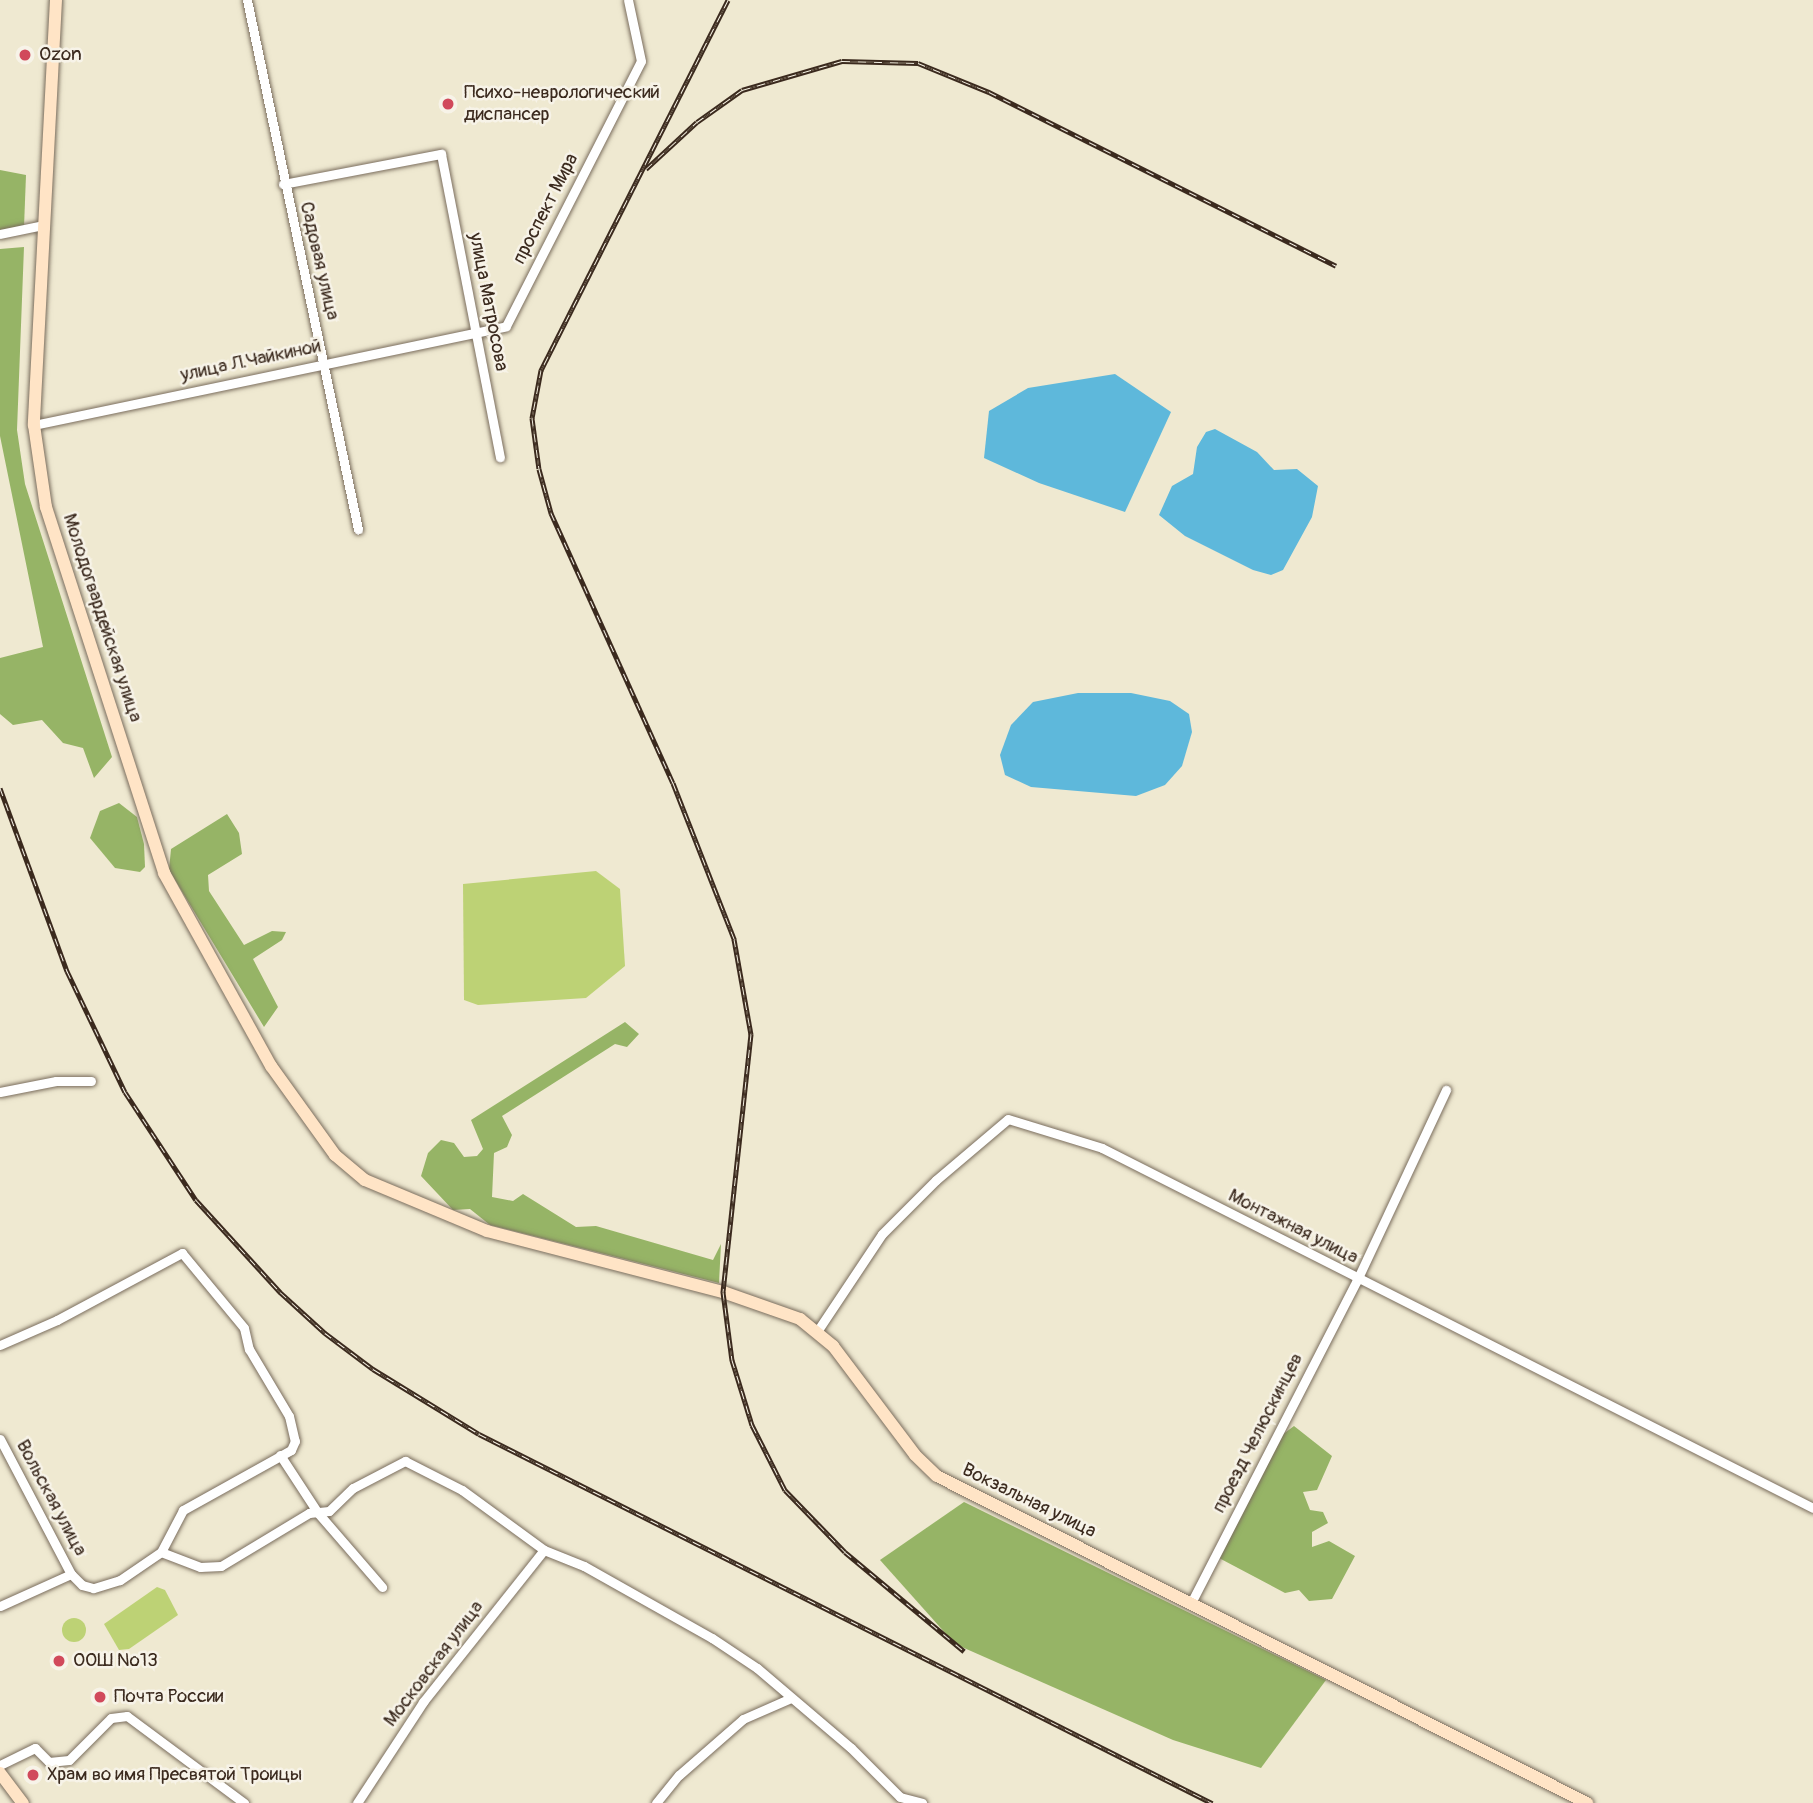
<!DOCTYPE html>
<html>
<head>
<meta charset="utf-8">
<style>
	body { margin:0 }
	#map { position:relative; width:1813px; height:1803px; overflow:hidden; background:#efe9d1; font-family:Pangolin,sans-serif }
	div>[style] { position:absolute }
	.green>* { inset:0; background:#bdd275 }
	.round { border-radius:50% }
	.forest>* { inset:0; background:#96b466 }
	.water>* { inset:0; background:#5eb8db }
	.roads { filter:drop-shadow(0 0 2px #7a6d5d) drop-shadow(0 0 2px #7a6d5d) }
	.street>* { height:9px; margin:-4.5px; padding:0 4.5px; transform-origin:4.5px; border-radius:4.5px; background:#fff }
	.secondary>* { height:12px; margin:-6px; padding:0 6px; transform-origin:6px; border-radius:6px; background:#ffe4c6 }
	.rail>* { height:5px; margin-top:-2.5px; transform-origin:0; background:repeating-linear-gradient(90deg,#f7f3e8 0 8px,#3b2a1e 0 16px); box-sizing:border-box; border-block:2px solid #3b2a1e }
	.dots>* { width:19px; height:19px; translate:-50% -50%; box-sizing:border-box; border:4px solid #f7f3e8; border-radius:50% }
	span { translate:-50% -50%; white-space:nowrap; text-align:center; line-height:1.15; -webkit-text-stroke:5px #f7f3e8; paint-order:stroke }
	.poi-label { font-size:19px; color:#3b2a1e }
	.left { translate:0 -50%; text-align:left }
	.street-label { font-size:19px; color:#3b2a1e }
</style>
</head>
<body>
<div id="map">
	<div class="green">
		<i style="clip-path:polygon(596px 871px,620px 889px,625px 966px,586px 998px,478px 1005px,464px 1000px,463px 884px)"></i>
		<i style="clip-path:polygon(157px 1587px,165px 1590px,178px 1615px,129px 1649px,119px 1650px,104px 1624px)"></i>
		<i class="round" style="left:62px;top:1618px;width:24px;height:24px"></i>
	</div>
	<div class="forest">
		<i style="clip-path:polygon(0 170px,26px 175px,24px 227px,0 230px)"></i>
		<i style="clip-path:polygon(24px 247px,17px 430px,25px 484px,112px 757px,94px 778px,83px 748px,63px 743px,42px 720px,13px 725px,0 714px,0 658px,43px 647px,0 436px,0 249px)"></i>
		<i style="clip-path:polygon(119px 803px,137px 817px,144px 844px,145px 867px,140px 872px,115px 868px,90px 838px,100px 811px)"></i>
		<i style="clip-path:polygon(227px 814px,239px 833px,242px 854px,208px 875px,209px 891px,244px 945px,272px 931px,286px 932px,282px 940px,253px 959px,278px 1007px,264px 1027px,169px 870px,171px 849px)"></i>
		<i style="clip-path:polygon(625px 1022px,639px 1034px,627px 1047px,615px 1044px,502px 1116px,512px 1135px,507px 1147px,494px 1153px,492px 1197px,513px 1201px,523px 1194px,576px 1227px,596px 1226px,713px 1260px,721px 1244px,719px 1283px,490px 1225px,470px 1209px,453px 1210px,421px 1176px,428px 1153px,441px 1140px,454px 1143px,464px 1157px,477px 1156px,483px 1149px,471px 1120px)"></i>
		<i style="clip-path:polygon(1294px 1426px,1332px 1456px,1317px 1490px,1303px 1492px,1310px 1510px,1323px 1512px,1328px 1523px,1312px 1532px,1312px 1547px,1329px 1541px,1355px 1556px,1332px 1599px,1309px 1601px,1299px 1590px,1285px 1593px,1219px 1558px,1282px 1435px)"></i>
		<i style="clip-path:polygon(964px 1502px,1326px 1680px,1261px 1768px,1173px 1740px,955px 1644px,880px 1560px)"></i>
	</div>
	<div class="water">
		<i style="clip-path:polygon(1115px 374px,1171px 412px,1125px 512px,1039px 483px,984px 458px,989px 411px,1028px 388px)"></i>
		<i style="clip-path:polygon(1215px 429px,1257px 452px,1274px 470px,1297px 469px,1318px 486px,1312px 517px,1283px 570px,1271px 575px,1253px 570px,1185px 536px,1159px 515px,1172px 486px,1193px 474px,1197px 447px,1206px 432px)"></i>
		<i style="clip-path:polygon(1078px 693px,1131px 693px,1170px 701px,1189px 714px,1192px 732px,1182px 766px,1165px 785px,1136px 796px,1031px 787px,1005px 775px,1000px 755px,1011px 725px,1033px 702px)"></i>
	</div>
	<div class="roads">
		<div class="street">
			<i style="left:247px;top:0;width:541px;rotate:78.15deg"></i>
			<i style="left:283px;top:184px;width:161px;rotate:-10.8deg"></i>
			<i style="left:441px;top:154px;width:309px;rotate:79deg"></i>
			<i style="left:0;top:234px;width:44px;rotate:-11.8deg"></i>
			<i style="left:34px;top:425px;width:482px;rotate:-11.8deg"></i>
			<i style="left:506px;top:326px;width:297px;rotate:-63deg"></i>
			<i style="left:641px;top:61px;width:62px;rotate:-102deg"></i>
			<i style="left:0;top:1092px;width:57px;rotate:-11.1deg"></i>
			<i style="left:56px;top:1081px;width:35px"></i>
			<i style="left:818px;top:1330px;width:115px;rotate:-56.3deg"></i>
			<i style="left:882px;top:1234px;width:76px;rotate:-45deg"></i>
			<i style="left:936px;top:1180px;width:94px;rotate:-40.3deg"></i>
			<i style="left:1008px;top:1119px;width:98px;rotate:17.1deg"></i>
			<i style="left:1102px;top:1148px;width:797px;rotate:26.85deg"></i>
			<i style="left:0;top:1345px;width:62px;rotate:-23.7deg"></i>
			<i style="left:57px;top:1320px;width:142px;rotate:-28.2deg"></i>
			<i style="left:182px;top:1253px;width:97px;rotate:50.4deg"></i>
			<i style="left:244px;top:1328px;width:22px;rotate:77deg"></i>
			<i style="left:249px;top:1349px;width:78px;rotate:59.2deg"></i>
			<i style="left:289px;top:1416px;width:26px;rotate:77deg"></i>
			<i style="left:295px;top:1441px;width:10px;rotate:114deg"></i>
			<i style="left:291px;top:1450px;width:124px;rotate:150.9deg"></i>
			<i style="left:183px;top:1510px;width:47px;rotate:117.6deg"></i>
			<i style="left:161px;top:1552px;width:50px;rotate:145.7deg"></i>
			<i style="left:120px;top:1580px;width:28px;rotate:163deg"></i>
			<i style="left:93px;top:1588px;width:11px;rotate:-165deg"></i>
			<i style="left:82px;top:1585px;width:16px;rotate:-135deg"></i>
			<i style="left:71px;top:1574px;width:78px;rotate:155.7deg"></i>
			<i style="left:0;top:1439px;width:153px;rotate:62.3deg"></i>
			<i style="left:280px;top:1455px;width:69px;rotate:56.8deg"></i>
			<i style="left:318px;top:1513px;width:98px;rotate:49.1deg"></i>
			<i style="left:161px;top:1552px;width:42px;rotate:21deg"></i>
			<i style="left:200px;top:1567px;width:21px;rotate:-3deg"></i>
			<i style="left:221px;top:1566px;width:103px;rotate:-31.1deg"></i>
			<i style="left:309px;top:1513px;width:20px;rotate:-6deg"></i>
			<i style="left:329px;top:1511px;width:33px;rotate:-44deg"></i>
			<i style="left:353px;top:1488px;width:59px;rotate:-27.4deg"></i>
			<i style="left:405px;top:1461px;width:64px;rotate:27deg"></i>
			<i style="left:462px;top:1490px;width:102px;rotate:36.2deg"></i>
			<i style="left:544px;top:1550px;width:43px;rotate:21.8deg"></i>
			<i style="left:584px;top:1566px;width:147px;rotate:29.4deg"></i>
			<i style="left:712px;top:1638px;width:54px;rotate:33.7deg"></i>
			<i style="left:757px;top:1668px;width:123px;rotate:40.4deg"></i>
			<i style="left:851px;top:1748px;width:69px;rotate:45deg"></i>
			<i style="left:900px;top:1797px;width:23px;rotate:15deg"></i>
			<i style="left:1191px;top:1603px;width:363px;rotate:-62.8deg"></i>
			<i style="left:1357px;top:1280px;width:210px;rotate:-64.9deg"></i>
			<i style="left:0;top:1765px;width:39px;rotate:-26deg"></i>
			<i style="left:35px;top:1748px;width:20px;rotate:45deg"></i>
			<i style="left:49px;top:1762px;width:20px;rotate:-6deg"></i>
			<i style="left:69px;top:1760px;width:59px;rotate:-45deg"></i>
			<i style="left:111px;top:1718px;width:16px;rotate:-7deg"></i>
			<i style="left:127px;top:1716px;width:146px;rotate:36.6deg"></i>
			<i style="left:357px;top:1803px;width:121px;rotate:-56.8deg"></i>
			<i style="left:423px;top:1702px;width:194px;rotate:-51.5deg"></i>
			<i style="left:656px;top:1803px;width:36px;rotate:-51deg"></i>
			<i style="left:679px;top:1775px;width:85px;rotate:-41.2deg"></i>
			<i style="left:743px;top:1719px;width:52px;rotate:-23.6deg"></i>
		</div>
		<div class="secondary">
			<i style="left:56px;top:0;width:426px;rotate:93deg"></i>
			<i style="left:34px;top:425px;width:83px;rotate:81.7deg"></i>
			<i style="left:46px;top:507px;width:385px;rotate:72.1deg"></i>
			<i style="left:164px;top:873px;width:221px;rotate:61deg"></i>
			<i style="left:271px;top:1066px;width:110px;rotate:54.3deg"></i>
			<i style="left:335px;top:1155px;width:39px;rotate:40deg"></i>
			<i style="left:365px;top:1180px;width:132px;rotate:22.7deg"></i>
			<i style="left:487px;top:1231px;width:244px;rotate:14.5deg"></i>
			<i style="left:723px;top:1292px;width:82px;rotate:19.3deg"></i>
			<i style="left:800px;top:1319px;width:43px;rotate:39.3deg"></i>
			<i style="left:833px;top:1346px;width:136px;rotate:53deg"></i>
			<i style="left:915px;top:1455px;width:30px;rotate:44deg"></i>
			<i style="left:937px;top:1476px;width:728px;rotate:26.71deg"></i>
			<i style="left:0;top:1773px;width:38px;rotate:53deg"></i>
		</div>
	</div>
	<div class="rail">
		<i style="left:728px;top:0;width:415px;rotate:116.8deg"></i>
		<i style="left:541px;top:370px;width:49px;rotate:100.6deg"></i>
		<i style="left:532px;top:418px;width:51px;rotate:82.2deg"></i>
		<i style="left:539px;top:469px;width:46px;rotate:74.7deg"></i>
		<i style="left:551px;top:513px;width:296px;rotate:65.7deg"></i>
		<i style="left:673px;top:783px;width:168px;rotate:68.6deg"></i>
		<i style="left:734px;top:939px;width:97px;rotate:79.9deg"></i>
		<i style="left:751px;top:1034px;width:260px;rotate:96.2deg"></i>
		<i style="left:723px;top:1292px;width:69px;rotate:82.5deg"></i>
		<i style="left:732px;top:1360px;width:68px;rotate:72.9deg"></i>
		<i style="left:752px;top:1425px;width:73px;rotate:63.1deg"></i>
		<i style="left:785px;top:1490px;width:86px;rotate:45.9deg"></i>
		<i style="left:845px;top:1552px;width:155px;rotate:39.8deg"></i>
		<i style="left:646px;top:169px;width:69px;rotate:-42.7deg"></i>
		<i style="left:697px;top:122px;width:55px;rotate:-35.4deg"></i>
		<i style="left:742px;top:90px;width:104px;rotate:-16.2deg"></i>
		<i style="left:842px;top:61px;width:76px;rotate:1.5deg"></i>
		<i style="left:918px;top:63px;width:77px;rotate:22.2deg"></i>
		<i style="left:989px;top:92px;width:388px;rotate:26.6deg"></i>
		<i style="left:0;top:788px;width:195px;rotate:69.9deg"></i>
		<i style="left:67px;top:971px;width:134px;rotate:64.4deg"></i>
		<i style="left:125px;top:1092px;width:129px;rotate:56.7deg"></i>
		<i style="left:196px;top:1200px;width:125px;rotate:47.6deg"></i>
		<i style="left:280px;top:1292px;width:61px;rotate:42.3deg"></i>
		<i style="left:325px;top:1333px;width:60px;rotate:36.9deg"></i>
		<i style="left:373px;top:1369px;width:124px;rotate:31.5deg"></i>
		<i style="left:479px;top:1434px;width:821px;rotate:26.72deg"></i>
	</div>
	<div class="dots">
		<i style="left:25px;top:55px;background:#d1495b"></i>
		<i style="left:448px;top:104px;background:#d1495b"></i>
		<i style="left:59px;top:1661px;background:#d1495b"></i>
		<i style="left:100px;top:1697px;background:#d1495b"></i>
		<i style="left:33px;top:1775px;background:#d1495b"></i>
	</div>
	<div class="poi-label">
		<span class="left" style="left:39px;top:55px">Ozon</span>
		<span class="left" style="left:464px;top:104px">Психо-неврологический<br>диспансер</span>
		<span class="left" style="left:73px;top:1661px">ООШ №13</span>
		<span class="left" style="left:114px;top:1697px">Почта России</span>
		<span class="left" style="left:47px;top:1775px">Храм во имя Пресвятой Троицы</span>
	</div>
	<div class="street-label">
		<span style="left:546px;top:209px;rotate:-63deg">проспект Мира</span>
		<span style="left:319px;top:261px;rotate:77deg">Садовая улица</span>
		<span style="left:488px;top:302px;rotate:79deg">улица Матросова</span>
		<span style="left:251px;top:361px;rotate:-12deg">улица Л.Чайкиной</span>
		<span style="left:102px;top:618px;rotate:72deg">Молодогвардейская улица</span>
		<span style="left:1293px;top:1227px;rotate:27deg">Монтажная улица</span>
		<span style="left:1258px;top:1433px;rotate:-63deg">проезд Челюскинцев</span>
		<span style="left:51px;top:1498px;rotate:62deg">Вольская улица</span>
		<span style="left:1029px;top:1501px;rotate:26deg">Вокзальная улица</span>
		<span style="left:434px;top:1664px;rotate:-53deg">Московская улица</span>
	</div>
</div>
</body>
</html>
